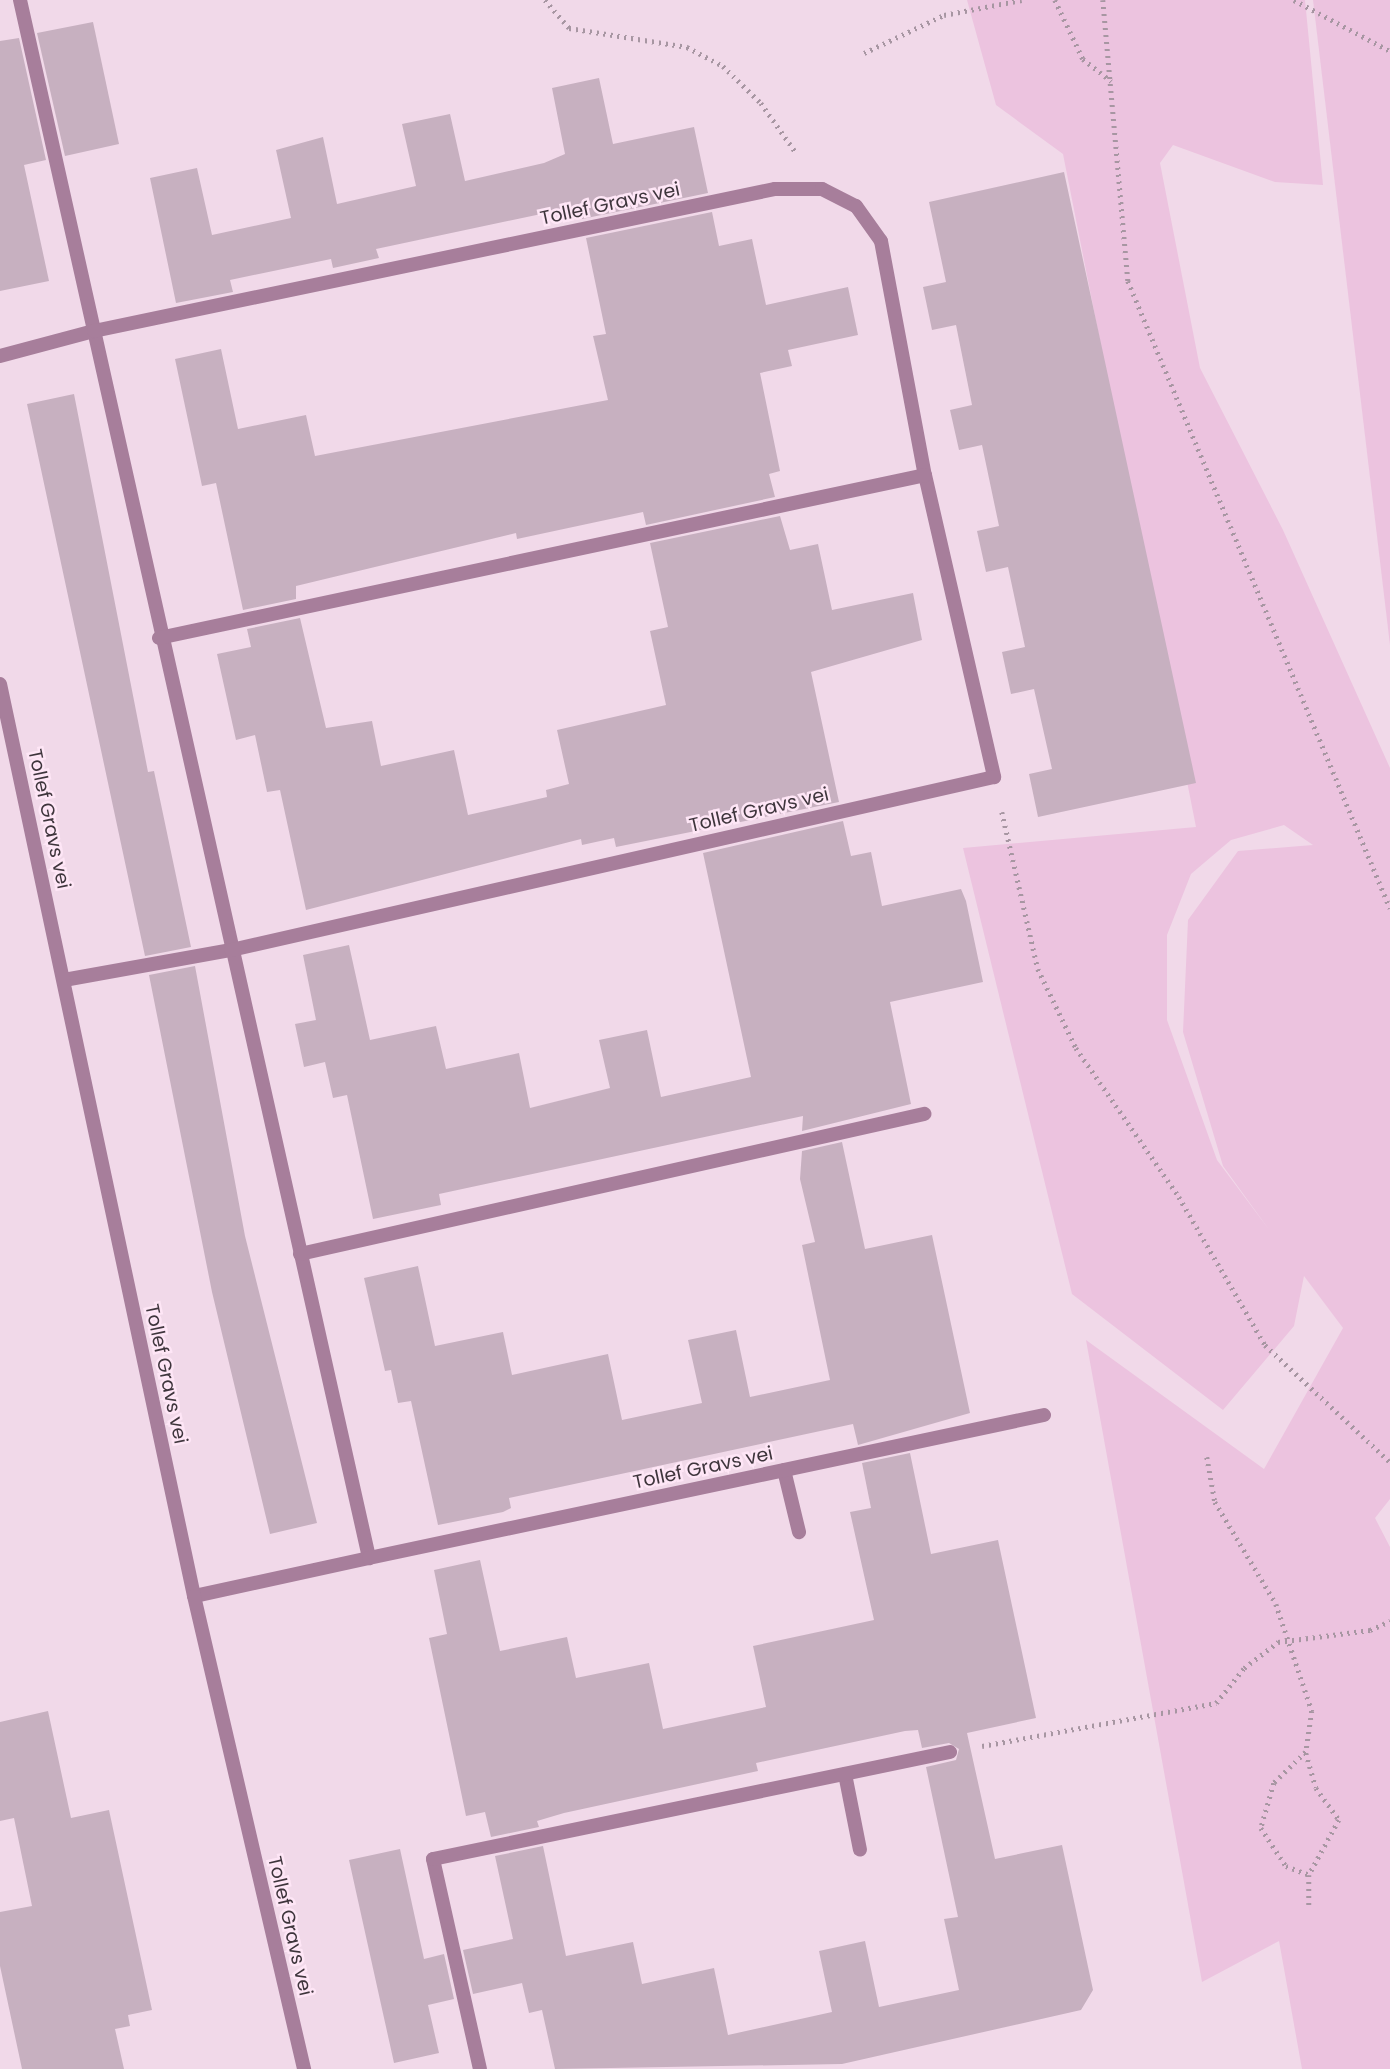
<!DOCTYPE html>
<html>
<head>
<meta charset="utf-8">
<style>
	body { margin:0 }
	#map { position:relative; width:1390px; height:2069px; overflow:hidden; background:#f1d9e9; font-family:Poppins,sans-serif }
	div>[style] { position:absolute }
	.green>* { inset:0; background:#ecc3df }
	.building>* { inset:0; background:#c7b0c0 }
	.path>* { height:4.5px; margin-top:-2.25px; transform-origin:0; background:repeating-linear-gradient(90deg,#a796a2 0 2px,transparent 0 7px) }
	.lane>* { height:14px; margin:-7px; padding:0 7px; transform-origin:7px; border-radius:7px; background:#a77e9b }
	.street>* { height:14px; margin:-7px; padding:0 7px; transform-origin:7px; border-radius:7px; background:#a77e9b }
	span { translate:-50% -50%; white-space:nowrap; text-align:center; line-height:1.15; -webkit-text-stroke:5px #fee6f6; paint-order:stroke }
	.street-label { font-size:19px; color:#3e353c }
</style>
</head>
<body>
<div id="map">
	<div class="green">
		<i style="clip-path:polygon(evenodd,967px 0,1305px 0,1323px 185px,1275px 182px,1173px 145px,1160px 163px,1200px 368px,1283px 530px,1390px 768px,1390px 1499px,1375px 1518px,1390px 1547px,1390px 2069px,1302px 2069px,1279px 1941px,1202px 1982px,1086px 1340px,1264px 1469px,1343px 1328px,1304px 1276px,1294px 1326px,1223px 1410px,1072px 1294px,963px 848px,1196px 827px,1063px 154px,996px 105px,967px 0,1284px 825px,1313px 845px,1238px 851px,1188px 920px,1183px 1032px,1223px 1166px,1270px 1231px,1217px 1160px,1167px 1020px,1167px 935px,1191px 874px,1231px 840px,1284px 825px)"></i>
		<i style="clip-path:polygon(1313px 0,1390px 0,1390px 645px)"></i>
	</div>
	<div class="building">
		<i style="clip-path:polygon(93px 22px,119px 144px,65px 156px,37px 33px)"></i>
		<i style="clip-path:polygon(19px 38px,46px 160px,24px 165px,49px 281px,0 291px,0 41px)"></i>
		<i style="clip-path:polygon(599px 78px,613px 144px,694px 127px,708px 193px,582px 219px,579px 206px,376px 249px,379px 258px,333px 268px,331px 259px,230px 280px,233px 292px,176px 303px,150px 178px,197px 168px,212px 235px,291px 218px,276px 150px,323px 137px,337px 204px,416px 186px,402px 124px,450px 114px,465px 181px,544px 163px,565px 154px,552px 88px)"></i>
		<i style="clip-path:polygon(1064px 172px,1196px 783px,1038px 817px,1029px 774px,1052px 769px,1034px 689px,1011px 694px,1002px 652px,1025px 647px,1008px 567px,986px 572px,977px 531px,999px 526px,982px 445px,959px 450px,950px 410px,972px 405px,956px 325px,932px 330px,923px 287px,946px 282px,929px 202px)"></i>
		<i style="clip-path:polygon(712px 212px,719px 246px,752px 239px,766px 305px,848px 287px,858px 335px,788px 350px,792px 366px,760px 373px,780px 471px,769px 474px,775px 497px,646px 525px,643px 512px,517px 539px,516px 533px,296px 586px,296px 599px,243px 610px,216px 483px,202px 486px,175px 359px,221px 349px,238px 429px,306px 415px,315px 456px,608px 400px,593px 336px,606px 334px,586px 238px)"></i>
		<i style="clip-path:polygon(74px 394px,148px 772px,154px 771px,191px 947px,145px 956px,27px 404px)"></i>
		<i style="clip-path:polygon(780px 516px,790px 550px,818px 544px,832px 610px,913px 593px,922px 640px,811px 672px,839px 802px,616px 847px,614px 838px,582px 845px,581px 839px,306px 910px,280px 790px,267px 792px,255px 735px,236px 740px,217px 654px,251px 647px,247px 629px,300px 618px,326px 728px,372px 721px,381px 766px,454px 750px,468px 815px,547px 797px,546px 790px,569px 784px,557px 730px,666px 705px,650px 631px,668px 627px,650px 543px)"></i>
		<i style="clip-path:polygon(843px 821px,851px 856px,871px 852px,882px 906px,961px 889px,966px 901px,983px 982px,890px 1002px,911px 1104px,802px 1131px,803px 1116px,439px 1194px,441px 1205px,373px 1219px,347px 1095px,333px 1098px,325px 1062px,304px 1067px,295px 1024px,316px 1020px,303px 955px,349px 945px,370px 1040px,436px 1026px,446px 1069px,519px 1053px,530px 1108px,610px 1088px,599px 1040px,647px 1030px,661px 1097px,751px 1077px,703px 853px)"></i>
		<i style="clip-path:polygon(195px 966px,245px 1236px,317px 1523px,270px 1534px,212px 1292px,149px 975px)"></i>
		<i style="clip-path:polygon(842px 1142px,865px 1249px,932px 1235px,970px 1413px,858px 1445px,853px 1424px,509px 1498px,511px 1508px,503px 1512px,438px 1525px,411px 1401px,398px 1403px,391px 1370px,385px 1371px,364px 1278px,418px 1266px,435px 1346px,503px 1332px,512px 1375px,608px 1354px,622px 1420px,702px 1403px,688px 1340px,736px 1330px,750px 1397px,830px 1380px,802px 1245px,815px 1242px,800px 1179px,802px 1151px)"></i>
		<i style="clip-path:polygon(910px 1453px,931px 1554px,998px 1540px,1036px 1718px,967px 1733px,995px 1859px,1062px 1845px,1093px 1990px,1081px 2010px,842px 2064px,555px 2069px,542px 2010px,529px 2013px,522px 1983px,473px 1994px,463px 1950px,513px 1939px,495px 1856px,543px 1846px,566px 1956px,633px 1942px,642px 1984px,714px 1968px,728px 2035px,832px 2012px,819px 1951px,865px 1941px,879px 2007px,959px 1990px,944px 1919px,958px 1917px,926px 1767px,956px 1760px,959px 1749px,949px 1743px,922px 1748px,918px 1730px,905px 1731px,756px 1763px,758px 1771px,564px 1813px,537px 1821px,539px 1827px,491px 1837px,485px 1812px,466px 1816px,429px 1638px,447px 1634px,434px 1570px,480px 1560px,500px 1651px,567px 1637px,576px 1678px,649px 1663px,663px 1729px,766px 1707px,753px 1646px,874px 1620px,850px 1512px,871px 1508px,862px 1463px)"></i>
		<i style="clip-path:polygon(48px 1711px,71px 1818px,109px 1810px,152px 2010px,128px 2015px,130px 2026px,115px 2029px,124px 2069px,22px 2069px,0 1966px,0 1912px,32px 1906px,14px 1818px,0 1821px,0 1722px)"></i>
		<i style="clip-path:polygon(400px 1849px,424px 1959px,444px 1954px,454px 1999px,428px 2005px,439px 2053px,394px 2063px,349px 1860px)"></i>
	</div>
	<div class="path">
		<i style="left:545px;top:0;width:37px;rotate:49deg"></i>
		<i style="left:569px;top:28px;width:120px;rotate:9.1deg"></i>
		<i style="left:687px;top:47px;width:41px;rotate:27.8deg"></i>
		<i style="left:723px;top:66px;width:53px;rotate:44.2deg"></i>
		<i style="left:761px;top:103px;width:62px;rotate:54.8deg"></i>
		<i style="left:1055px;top:0;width:65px;rotate:64.6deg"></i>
		<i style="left:1083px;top:59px;width:36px;rotate:38deg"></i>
		<i style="left:1103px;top:0;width:282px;rotate:84.9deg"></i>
		<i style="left:1128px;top:281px;width:680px;rotate:67.32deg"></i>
		<i style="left:1294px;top:0;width:109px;rotate:28deg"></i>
		<i style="left:864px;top:53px;width:89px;rotate:-25.4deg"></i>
		<i style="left:944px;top:15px;width:79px;rotate:-10.9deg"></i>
		<i style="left:1002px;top:812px;width:161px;rotate:77.1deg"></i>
		<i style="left:1038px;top:969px;width:88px;rotate:64.3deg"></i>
		<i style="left:1076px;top:1048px;width:181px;rotate:55.3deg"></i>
		<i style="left:1179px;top:1197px;width:171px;rotate:59.8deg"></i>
		<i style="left:1265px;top:1345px;width:171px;rotate:43.1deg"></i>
		<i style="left:1207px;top:1457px;width:46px;rotate:79.9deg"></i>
		<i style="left:1215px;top:1502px;width:119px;rotate:59.1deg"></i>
		<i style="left:1276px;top:1604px;width:113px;rotate:71.4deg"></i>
		<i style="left:1312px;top:1711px;width:41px;rotate:98.3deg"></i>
		<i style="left:1306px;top:1752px;width:45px;rotate:135.9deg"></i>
		<i style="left:1274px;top:1783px;width:47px;rotate:106.1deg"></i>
		<i style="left:1261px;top:1828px;width:45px;rotate:56.7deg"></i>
		<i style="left:1286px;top:1866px;width:25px;rotate:21deg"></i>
		<i style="left:1309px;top:1875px;width:30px;rotate:90deg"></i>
		<i style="left:982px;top:1746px;width:238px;rotate:-10.4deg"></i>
		<i style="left:1216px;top:1703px;width:45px;rotate:-51.3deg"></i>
		<i style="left:1244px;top:1668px;width:43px;rotate:-37.4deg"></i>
		<i style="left:1278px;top:1642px;width:93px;rotate:-7.4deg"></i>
		<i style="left:1370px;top:1630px;width:22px;rotate:-24deg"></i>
		<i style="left:1306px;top:1753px;width:36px;rotate:74deg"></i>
		<i style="left:1316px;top:1788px;width:39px;rotate:54deg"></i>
		<i style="left:1339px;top:1820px;width:63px;rotate:118.6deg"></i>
	</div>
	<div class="lane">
		<i style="left:20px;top:0;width:1597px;rotate:77.37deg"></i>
		<i style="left:369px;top:1558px;width:179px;rotate:167.7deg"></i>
		<i style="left:0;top:356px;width:97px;rotate:-14.9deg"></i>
		<i style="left:64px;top:980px;width:170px;rotate:-10.2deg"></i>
		<i style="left:433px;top:1859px;width:215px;rotate:77.4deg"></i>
	</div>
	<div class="street">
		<i style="left:94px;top:331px;width:696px;rotate:-11.78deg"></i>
		<i style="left:775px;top:189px;width:47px"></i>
		<i style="left:822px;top:189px;width:38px;rotate:27deg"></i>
		<i style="left:856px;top:206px;width:43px;rotate:54.5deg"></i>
		<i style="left:881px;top:241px;width:238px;rotate:79.4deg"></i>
		<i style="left:925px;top:475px;width:310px;rotate:77.1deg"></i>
		<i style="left:994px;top:777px;width:782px;rotate:167.22deg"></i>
		<i style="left:159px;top:638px;width:783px;rotate:-12.01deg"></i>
		<i style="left:0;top:684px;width:932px;rotate:77.99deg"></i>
		<i style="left:194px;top:1596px;width:486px;rotate:76.9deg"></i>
		<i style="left:300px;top:1254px;width:640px;rotate:-12.65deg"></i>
		<i style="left:784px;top:1470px;width:64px;rotate:76.4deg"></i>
		<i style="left:369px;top:1558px;width:690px;rotate:-11.96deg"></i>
		<i style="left:845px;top:1774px;width:77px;rotate:78.8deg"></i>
		<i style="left:433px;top:1859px;width:528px;rotate:-11.69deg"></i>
	</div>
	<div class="street-label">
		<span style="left:610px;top:204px;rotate:-12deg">Tollef Gravs vei</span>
		<span style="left:759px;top:810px;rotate:-13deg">Tollef Gravs vei</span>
		<span style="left:49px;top:819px;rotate:78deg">Tollef Gravs vei</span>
		<span style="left:166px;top:1374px;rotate:78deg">Tollef Gravs vei</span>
		<span style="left:703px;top:1468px;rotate:-12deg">Tollef Gravs vei</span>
		<span style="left:290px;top:1926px;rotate:77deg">Tollef Gravs vei</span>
	</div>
</div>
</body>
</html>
